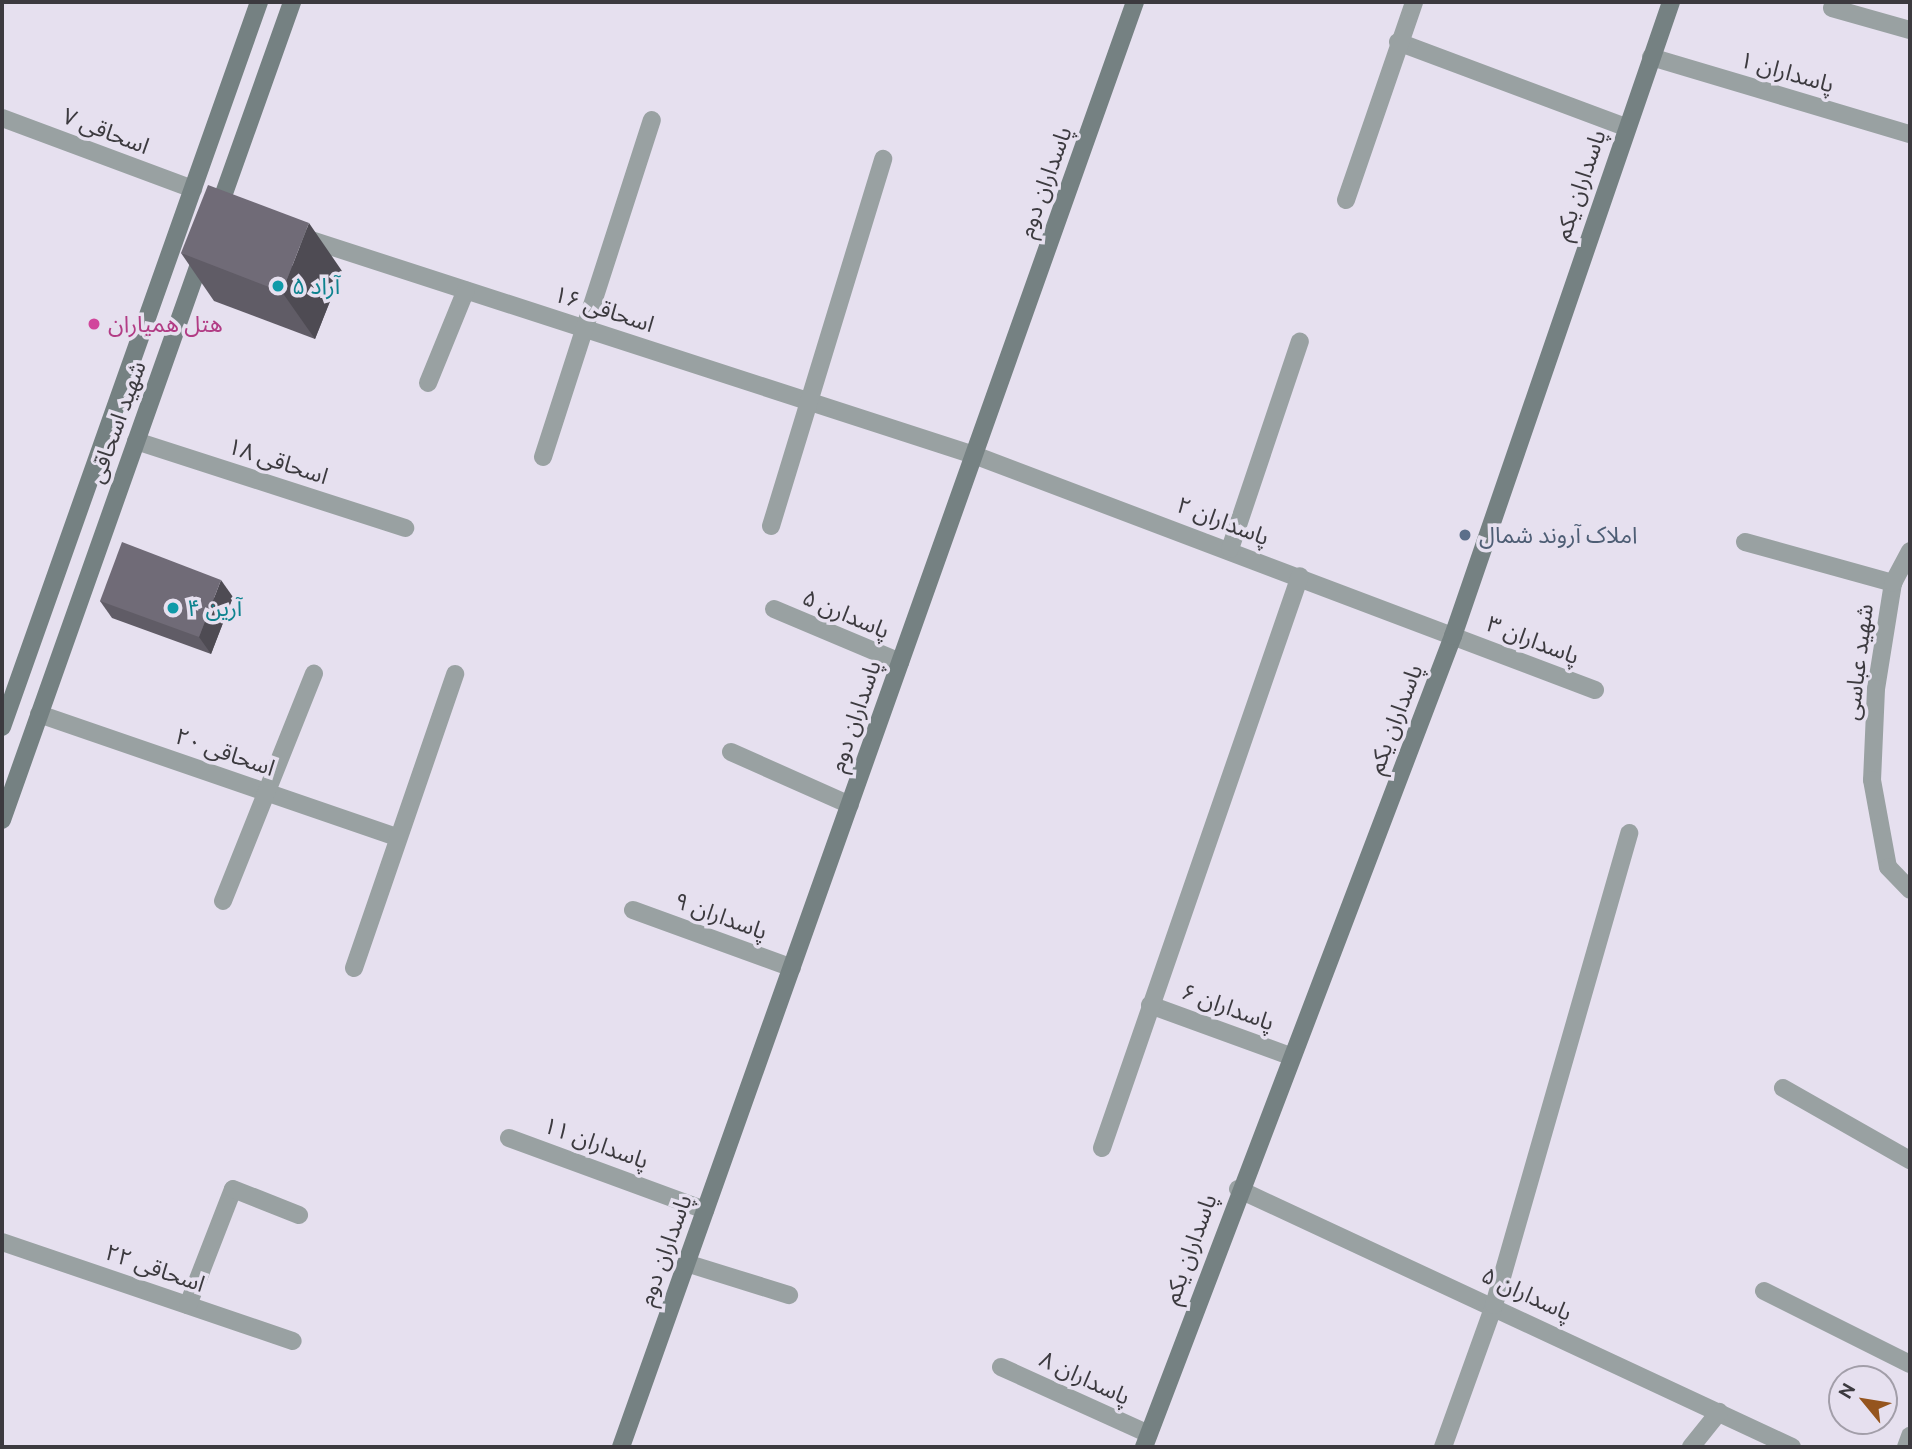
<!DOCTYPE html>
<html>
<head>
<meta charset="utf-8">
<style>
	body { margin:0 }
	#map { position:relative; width:1912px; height:1449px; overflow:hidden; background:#e6e0ef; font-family:Ubuntu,"Noto Sans Arabic",sans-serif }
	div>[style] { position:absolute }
	.street>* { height:18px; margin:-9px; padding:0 9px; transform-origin:9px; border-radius:9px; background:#99a1a2 }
	.secondary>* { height:18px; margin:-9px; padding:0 9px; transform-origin:9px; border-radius:9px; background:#758182 }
	.wall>* { inset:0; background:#605c66 }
	.shaded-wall>* { inset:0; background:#4e4b53 }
	.building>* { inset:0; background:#706b77 }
	.dots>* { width:19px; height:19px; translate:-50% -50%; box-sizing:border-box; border:4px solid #e6e0ef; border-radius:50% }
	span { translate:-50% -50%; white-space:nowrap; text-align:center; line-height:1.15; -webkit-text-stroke:7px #e6e0ef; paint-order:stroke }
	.street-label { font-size:23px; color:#3c3a3f }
	.culture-label { font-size:23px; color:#0d838f }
	.left { translate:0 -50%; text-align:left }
	.hotel-label { font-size:23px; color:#b23c85 }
	.service-label { font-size:23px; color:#4e5e75 }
	.frame { position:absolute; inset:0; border:4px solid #3c3a3f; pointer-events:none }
	.north { position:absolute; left:1828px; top:1365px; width:70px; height:70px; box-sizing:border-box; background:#e6e0ef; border:2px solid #a29ea9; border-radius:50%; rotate:300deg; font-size:19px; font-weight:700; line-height:28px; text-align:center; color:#3c3a3f }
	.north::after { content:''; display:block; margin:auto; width:24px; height:32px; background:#95551e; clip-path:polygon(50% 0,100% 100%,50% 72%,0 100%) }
</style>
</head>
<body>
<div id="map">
	<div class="street">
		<i style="left:1832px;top:8px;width:81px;rotate:15.8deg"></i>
		<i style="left:1398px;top:42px;width:242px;rotate:20.5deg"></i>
		<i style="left:1651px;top:57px;width:270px;rotate:16.6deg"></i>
		<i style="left:2px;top:118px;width:204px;rotate:20.4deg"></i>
		<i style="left:1346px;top:200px;width:209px;rotate:-71deg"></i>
		<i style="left:302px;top:237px;width:706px;rotate:17.97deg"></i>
		<i style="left:974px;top:455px;width:664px;rotate:20.73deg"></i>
		<i style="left:428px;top:383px;width:100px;rotate:-67.8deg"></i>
		<i style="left:136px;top:441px;width:283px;rotate:17.9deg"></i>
		<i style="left:543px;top:457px;width:354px;rotate:-72.1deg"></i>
		<i style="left:771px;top:526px;width:384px;rotate:-73deg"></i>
		<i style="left:1745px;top:542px;width:154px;rotate:15.5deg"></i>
		<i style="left:1893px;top:583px;width:107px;rotate:99.1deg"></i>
		<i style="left:1876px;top:689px;width:91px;rotate:92.5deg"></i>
		<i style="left:1872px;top:780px;width:88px;rotate:79.6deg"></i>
		<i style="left:1888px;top:867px;width:32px;rotate:46deg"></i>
		<i style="left:1230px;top:549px;width:219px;rotate:-71.4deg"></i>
		<i style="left:1893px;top:583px;width:36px;rotate:-62deg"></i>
		<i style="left:774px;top:609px;width:137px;rotate:22.8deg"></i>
		<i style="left:39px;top:714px;width:375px;rotate:19deg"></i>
		<i style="left:731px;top:752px;width:130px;rotate:24deg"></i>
		<i style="left:223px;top:901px;width:245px;rotate:-68.2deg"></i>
		<i style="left:633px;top:910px;width:169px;rotate:20deg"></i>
		<i style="left:354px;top:968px;width:311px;rotate:-71deg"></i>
		<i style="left:1150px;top:1005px;width:149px;rotate:20deg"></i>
		<i style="left:1783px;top:1088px;width:146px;rotate:29.6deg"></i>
		<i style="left:509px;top:1138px;width:209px;rotate:20.2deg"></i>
		<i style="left:1102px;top:1148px;width:605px;rotate:-70.91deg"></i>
		<i style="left:1238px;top:1189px;width:611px;rotate:24.97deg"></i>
		<i style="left:2px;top:1242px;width:307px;rotate:18.8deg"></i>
		<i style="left:686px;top:1263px;width:108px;rotate:17.3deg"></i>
		<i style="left:1764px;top:1291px;width:163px;rotate:26.6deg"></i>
		<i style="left:188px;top:1305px;width:124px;rotate:-68.8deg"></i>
		<i style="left:233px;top:1189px;width:71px;rotate:21.5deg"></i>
		<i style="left:1001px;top:1367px;width:162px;rotate:24.4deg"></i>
		<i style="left:1443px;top:1447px;width:151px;rotate:-70.2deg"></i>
		<i style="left:1494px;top:1305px;width:491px;rotate:-74deg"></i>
		<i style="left:1691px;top:1447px;width:45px;rotate:-51.3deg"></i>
		<i style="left:1906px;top:1447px;width:12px;rotate:-70deg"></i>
	</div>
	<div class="secondary">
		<i style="left:217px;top:213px;width:224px;rotate:-70.4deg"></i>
		<i style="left:2px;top:727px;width:769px;rotate:-70.48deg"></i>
		<i style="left:2px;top:820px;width:602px;rotate:-70.48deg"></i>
		<i style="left:621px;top:1447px;width:1534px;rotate:-70.42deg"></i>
		<i style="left:1144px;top:1447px;width:868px;rotate:-69.14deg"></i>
		<i style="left:1453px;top:636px;width:670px;rotate:-71.02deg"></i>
	</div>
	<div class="wall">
		<i style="clip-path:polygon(181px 253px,342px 271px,315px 339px,214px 301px)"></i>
		<i style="clip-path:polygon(233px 597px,211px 654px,112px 618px,100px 601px)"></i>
	</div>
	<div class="shaded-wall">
		<i style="clip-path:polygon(309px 223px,342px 271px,315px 339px,282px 292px)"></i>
		<i style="clip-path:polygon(221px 580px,233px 597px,211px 654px,199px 637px)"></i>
	</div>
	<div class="building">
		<i style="clip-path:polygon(208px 185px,309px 223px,282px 292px,181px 253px)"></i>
		<i style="clip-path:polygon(122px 542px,221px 580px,199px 637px,100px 601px)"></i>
	</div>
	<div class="dots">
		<i style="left:278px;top:286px;background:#0f9aa8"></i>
		<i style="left:94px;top:324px;background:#d1479c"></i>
		<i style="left:1465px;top:535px;background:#5c6f8a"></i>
		<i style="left:173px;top:608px;background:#0f9aa8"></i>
	</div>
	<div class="street-label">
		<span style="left:1787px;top:72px;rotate:16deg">پاسداران ۱</span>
		<span style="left:106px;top:131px;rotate:21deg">اسحاقی ۷</span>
		<span style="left:1045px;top:182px;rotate:-70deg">پاسداران دوم</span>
		<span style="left:1580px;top:185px;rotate:-71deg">پاسداران یکم</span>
		<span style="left:604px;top:309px;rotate:18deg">اسحاقی ۱۶</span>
		<span style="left:117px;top:422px;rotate:-70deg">شهید اسحاقی</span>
		<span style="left:278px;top:461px;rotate:18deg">اسحاقی ۱۸</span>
		<span style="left:1223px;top:521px;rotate:21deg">پاسداران ۲</span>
		<span style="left:846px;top:614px;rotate:23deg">پاسدارن ۵</span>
		<span style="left:1533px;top:640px;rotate:21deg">پاسداران ۳</span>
		<span style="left:1858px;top:662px;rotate:-83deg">شهید عباسی</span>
		<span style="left:855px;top:716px;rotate:-71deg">پاسداران دوم</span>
		<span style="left:1395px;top:719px;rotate:-69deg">پاسداران یکم</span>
		<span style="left:225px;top:752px;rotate:19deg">اسحاقی ۲۰</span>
		<span style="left:721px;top:916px;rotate:20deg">پاسداران ۹</span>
		<span style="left:1228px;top:1007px;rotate:20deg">پاسداران ۶</span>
		<span style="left:596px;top:1143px;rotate:20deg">پاسداران ۱۱</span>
		<span style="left:1190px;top:1249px;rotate:-70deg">پاسداران یکم</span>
		<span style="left:665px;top:1250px;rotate:-70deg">پاسداران دوم</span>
		<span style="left:155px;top:1268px;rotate:19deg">اسحاقی ۲۲</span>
		<span style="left:1527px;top:1294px;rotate:25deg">پاسداران ۵</span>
		<span style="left:1085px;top:1378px;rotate:25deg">پاسداران ۸</span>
	</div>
	<div class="culture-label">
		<span class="left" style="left:292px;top:286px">آراد ۵</span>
		<span class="left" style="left:187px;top:608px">آرین ۴</span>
	</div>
	<div class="hotel-label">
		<span class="left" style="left:108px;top:324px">هتل همیاران</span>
	</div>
	<div class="service-label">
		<span class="left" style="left:1479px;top:535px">املاک آروند شمال</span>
	</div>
	<div class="frame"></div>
	<div class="north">N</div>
</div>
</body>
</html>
